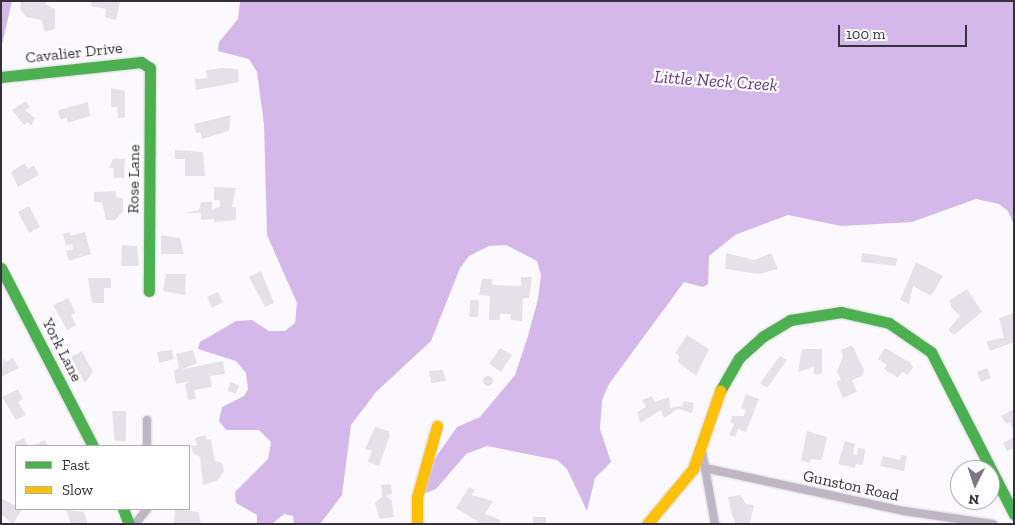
<!DOCTYPE html>
<html>
<head>
<meta charset="utf-8">
<style>
	body { margin:0 }
	#map { position:relative; width:1015px; height:525px; overflow:hidden; background:#fcf9fe; font-family:"Zilla Slab",serif }
	div>[style] { position:absolute }
	.water>* { inset:0; background:#d4b8ea }
	.building>* { inset:0; background:#e5e1e9 }
	.round { border-radius:50% }
	.roads { filter:drop-shadow(0 0 1px #d8d6da) drop-shadow(0 0 1px #d8d6da) }
	.street>* { height:8px; margin:-4px; padding:0 4px; transform-origin:4px; border-radius:4px; background:#beb6c4 }
	.fast>* { height:11px; margin:-5.5px; padding:0 5.5px; transform-origin:5.5px; border-radius:5.5px; background:#4caf50 }
	.slow>* { height:11px; margin:-5.5px; padding:0 5.5px; transform-origin:5.5px; border-radius:5.5px; background:#ffc107 }
	span { translate:-50% -50%; white-space:nowrap; text-align:center; line-height:1.15; -webkit-text-stroke:4.5px #fff; paint-order:stroke }
	.street-label { font-size:16px; color:#36303c }
	.water-label { font-size:18px; color:#683789; font-style:italic }
	.frame { position:absolute; inset:0; border:2px solid #36303c; pointer-events:none }
	.legend { position:absolute; left:15px; top:445px; width:175px; height:65px; box-sizing:border-box; background:#fff; border:1px solid #afacb1; margin:0; padding:6px 9px; list-style:none; font-size:15px; color:#36303c }
	.legend li { display:flex; align-items:center; gap:10px; height:25px }
	.legend b { width:25px; border:1px solid #afacb1 }
	.north { position:absolute; left:950px; top:460px; width:50px; height:50px; box-sizing:border-box; background:#fff; border:1px solid #afacb1; border-radius:50%; rotate:184deg; font-size:14px; font-weight:700; line-height:20px; text-align:center; color:#36303c }
	.north::after { content:''; display:block; margin:auto; width:18px; height:22px; background:#7b7680; clip-path:polygon(50% 0,100% 100%,50% 72%,0 100%) }
	.scale { position:absolute; left:838px; top:25px; width:129px; height:22px; box-sizing:border-box; border:2px solid #36303c; border-top:0; padding-left:6px; font-size:15px; line-height:18px; white-space:nowrap; color:#36303c; -webkit-text-stroke:4px #fff; paint-order:stroke }
</style>
</head>
<body>
<div id="map">
	<div class="water">
		<i style="clip-path:polygon(1px 1px,12px 1px,1px 49px)"></i>
		<i style="clip-path:polygon(240px 1px,1014px 1px,1014px 225px,1008px 211px,999px 204px,976px 199px,912px 222px,841px 226px,788px 215px,735px 235px,709px 256px,708px 284px,703px 287px,684px 282px,609px 384px,602px 400px,600px 429px,611px 462px,595px 478px,587px 511px,567px 469px,557px 460px,487px 446px,466px 454px,436px 489px,426px 493px,422px 488px,426px 471px,457px 427px,480px 417px,515px 375px,528px 336px,538px 299px,541px 275px,537px 261px,506px 245px,489px 246px,469px 256px,460px 268px,431px 341px,376px 392px,351px 425px,342px 495px,320px 524px,294px 524px,293px 516px,284px 514px,272px 524px,257px 524px,257px 515px,236px 503px,235px 492px,268px 459px,271px 442px,259px 430px,226px 430px,219px 421px,222px 407px,244px 396px,248px 389px,246px 373px,236px 361px,198px 349px,200px 342px,236px 321px,252px 320px,269px 331px,285px 331px,295px 323px,297px 303px,267px 235px,264px 124px,257px 72px,249px 59px,218px 51px,219px 42px,238px 19px)"></i>
	</div>
	<div class="building">
		<i style="clip-path:polygon(21px 1px,47px 1px,45px 4px,55px 9px,55px 29px,45px 32px,41px 20px,26px 17px,20px 9px)"></i>
		<i style="clip-path:polygon(91px 1px,120px 2px,116px 20px,105px 17px,106px 9px,91px 6px)"></i>
		<i style="clip-path:polygon(224px 68px,238px 69px,239px 82px,196px 90px,195px 79px,207px 78px,206px 70px)"></i>
		<i style="clip-path:polygon(111px 88px,125px 91px,125px 117px,118px 118px,117px 107px,111px 107px)"></i>
		<i style="clip-path:polygon(26px 101px,30px 107px,25px 110px,35px 118px,31px 126px,28px 122px,24px 125px,12px 110px)"></i>
		<i style="clip-path:polygon(88px 102px,90px 116px,68px 123px,67px 118px,60px 119px,58px 110px)"></i>
		<i style="clip-path:polygon(231px 115px,229px 131px,202px 139px,200px 132px,196px 133px,194px 124px)"></i>
		<i style="clip-path:polygon(175px 150px,203px 152px,205px 176px,185px 176px,185px 159px,175px 159px)"></i>
		<i style="clip-path:polygon(113px 159px,125px 159px,124px 178px,114px 178px,113px 168px,109px 168px)"></i>
		<i style="clip-path:polygon(25px 163px,28px 169px,34px 165px,39px 175px,18px 187px,11px 172px)"></i>
		<i style="clip-path:polygon(214px 187px,236px 188px,232px 207px,236px 207px,236px 220px,214px 222px,214px 219px,201px 220px,201px 213px,185px 213px,199px 210px,201px 202px,212px 202px,212px 209px,220px 207px,220px 200px,214px 200px)"></i>
		<i style="clip-path:polygon(116px 191px,116px 197px,123px 198px,123px 211px,115px 220px,106px 220px,102px 202px,94px 202px,94px 192px)"></i>
		<i style="clip-path:polygon(29px 206px,40px 227px,29px 233px,18px 212px)"></i>
		<i style="clip-path:polygon(70px 232px,71px 236px,85px 232px,91px 254px,69px 261px,66px 251px,73px 249px,72px 244px,66px 246px,63px 234px)"></i>
		<i style="clip-path:polygon(161px 235px,180px 238px,184px 254px,161px 254px)"></i>
		<i style="clip-path:polygon(122px 245px,137px 246px,139px 266px,121px 266px)"></i>
		<i style="clip-path:polygon(726px 253px,754px 260px,771px 253px,778px 269px,759px 274px,725px 269px)"></i>
		<i style="clip-path:polygon(862px 253px,897px 258px,896px 266px,861px 262px)"></i>
		<i style="clip-path:polygon(916px 262px,943px 276px,931px 296px,913px 286px,909px 304px,900px 300px)"></i>
		<i style="clip-path:polygon(261px 271px,274px 303px,265px 307px,249px 277px)"></i>
		<i style="clip-path:polygon(166px 274px,186px 274px,185px 295px,163px 291px)"></i>
		<i style="clip-path:polygon(521px 277px,532px 277px,529px 298px,523px 298px,522px 321px,510px 320px,511px 314px,500px 314px,500px 320px,489px 320px,490px 296px,479px 295px,482px 279px,492px 279px,492px 285px,521px 286px)"></i>
		<i style="clip-path:polygon(88px 278px,111px 278px,111px 288px,104px 288px,104px 303px,92px 303px)"></i>
		<i style="clip-path:polygon(967px 289px,982px 312px,954px 335px,948px 330px,960px 316px,951px 307px,950px 300px)"></i>
		<i style="clip-path:polygon(218px 292px,223px 302px,212px 308px,207px 297px)"></i>
		<i style="clip-path:polygon(68px 298px,76px 313px,71px 315px,76px 325px,67px 330px,53px 305px)"></i>
		<i style="clip-path:polygon(470px 300px,479px 300px,478px 317px,469px 317px)"></i>
		<i style="clip-path:polygon(1014px 313px,1014px 342px,990px 351px,986px 341px,1004px 338px,999px 318px)"></i>
		<i style="clip-path:polygon(687px 335px,709px 349px,696px 376px,678px 362px,679px 356px,675px 353px)"></i>
		<i style="clip-path:polygon(852px 345px,864px 370px,862px 376px,852px 380px,857px 392px,843px 398px,836px 382px,841px 380px,837px 371px,843px 356px,841px 350px)"></i>
		<i style="clip-path:polygon(500px 348px,512px 355px,501px 372px,489px 364px)"></i>
		<i style="clip-path:polygon(885px 348px,909px 362px,913px 367px,908px 375px,902px 372px,898px 378px,884px 369px,887px 365px,878px 359px)"></i>
		<i style="clip-path:polygon(802px 349px,822px 349px,822px 374px,814px 374px,814px 367px,798px 372px)"></i>
		<i style="clip-path:polygon(172px 350px,174px 359px,159px 363px,157px 352px)"></i>
		<i style="clip-path:polygon(193px 350px,197px 363px,183px 369px,223px 361px,225px 374px,210px 376px,212px 387px,194px 390px,196px 399px,188px 400px,185px 384px,191px 381px,176px 384px,174px 371px,179px 367px,176px 354px)"></i>
		<i style="clip-path:polygon(82px 351px,93px 372px,85px 383px,71px 357px)"></i>
		<i style="clip-path:polygon(780px 356px,787px 360px,767px 388px,760px 383px)"></i>
		<i style="clip-path:polygon(4px 357px,6px 362px,13px 358px,19px 368px,1px 377px)"></i>
		<i style="clip-path:polygon(987px 368px,991px 378px,981px 382px,977px 372px)"></i>
		<i style="clip-path:polygon(443px 370px,446px 381px,431px 383px,429px 371px)"></i>
		<i class="round" style="left:483px;top:376px;width:10px;height:10px"></i>
		<i style="clip-path:polygon(230px 382px,239px 385px,236px 394px,228px 391px)"></i>
		<i style="clip-path:polygon(18px 389px,23px 399px,18px 402px,26px 415px,16px 420px,2px 397px)"></i>
		<i style="clip-path:polygon(746px 394px,759px 399px,746px 432px,738px 429px,735px 437px,729px 435px,734px 424px,730px 422px,732px 416px,744px 416px,745px 409px,741px 408px)"></i>
		<i style="clip-path:polygon(652px 396px,655px 402px,669px 397px,670px 408px,682px 406px,684px 401px,694px 403px,692px 413px,678px 409px,664px 418px,661px 410px,640px 423px,637px 412px,646px 407px,642px 400px)"></i>
		<i style="clip-path:polygon(1014px 409px,1014px 432px,1010px 422px,1006px 424px,1001px 416px)"></i>
		<i style="clip-path:polygon(112px 411px,126px 411px,126px 441px,115px 441px)"></i>
		<i style="clip-path:polygon(375px 427px,389px 431px,390px 435px,379px 466px,368px 462px,372px 451px,365px 449px)"></i>
		<i style="clip-path:polygon(807px 431px,827px 437px,822px 460px,811px 459px,809px 463px,801px 460px)"></i>
		<i style="clip-path:polygon(205px 435px,207px 440px,211px 439px,215px 461px,222px 463px,224px 472px,217px 481px,203px 485px,200px 457px,193px 453px,191px 446px,197px 445px,195px 438px)"></i>
		<i style="clip-path:polygon(1014px 437px,1014px 448px,1007px 451px,1003px 443px)"></i>
		<i style="clip-path:polygon(24px 438px,28px 446px,16px 446px,14px 442px)"></i>
		<i style="clip-path:polygon(45px 440px,48px 446px,32px 446px)"></i>
		<i style="clip-path:polygon(845px 441px,855px 444px,853px 454px,857px 455px,858px 448px,865px 449px,863px 465px,856px 464px,855px 468px,838px 464px)"></i>
		<i style="clip-path:polygon(901px 455px,907px 456px,904px 471px,880px 466px,883px 456px,900px 460px)"></i>
		<i style="clip-path:polygon(391px 484px,392px 494px,386px 496px,392px 501px,394px 517px,379px 519px,375px 503px,382px 497px,381px 485px)"></i>
		<i style="clip-path:polygon(469px 487px,475px 490px,472px 495px,493px 501px,485px 514px,501px 520px,499px 524px,481px 524px,456px 508px)"></i>
		<i style="clip-path:polygon(740px 495px,746px 504px,754px 505px,750px 524px,736px 524px,732px 515px,728px 497px)"></i>
		<i style="clip-path:polygon(1px 498px,22px 509px,13px 524px,1px 514px)"></i>
		<i style="clip-path:polygon(60px 509px,84px 512px,88px 524px,71px 524px,66px 510px)"></i>
		<i style="clip-path:polygon(175px 509px,198px 512px,201px 524px,174px 523px)"></i>
		<i style="clip-path:polygon(533px 517px,546px 517px,546px 524px,533px 524px)"></i>
	</div>
	<div class="roads">
		<div class="street">
			<i style="left:147px;top:420px;width:26px;rotate:90deg"></i>
			<i style="left:702px;top:451px;width:74px;rotate:79.9deg"></i>
			<i style="left:705px;top:468px;width:204px;rotate:12.2deg"></i>
			<i style="left:904px;top:511px;width:90px;rotate:8.3deg"></i>
			<i style="left:135px;top:524px;width:19px;rotate:-51deg"></i>
		</div>
		<div class="fast">
			<i style="left:1px;top:77px;width:141px;rotate:-6.1deg"></i>
			<i style="left:141px;top:62px;width:11px;rotate:34deg"></i>
			<i style="left:150px;top:68px;width:223px;rotate:90.3deg"></i>
			<i style="left:1px;top:268px;width:200px;rotate:62.7deg"></i>
			<i style="left:720px;top:391px;width:38px;rotate:-60deg"></i>
			<i style="left:739px;top:358px;width:31px;rotate:-42deg"></i>
			<i style="left:762px;top:337px;width:33px;rotate:-31deg"></i>
			<i style="left:790px;top:320px;width:52px;rotate:-8.9deg"></i>
			<i style="left:841px;top:312px;width:49px;rotate:12.9deg"></i>
			<i style="left:889px;top:323px;width:51px;rotate:34.6deg"></i>
			<i style="left:931px;top:352px;width:182px;rotate:62.9deg"></i>
			<i style="left:123px;top:509px;width:16px;rotate:68deg"></i>
		</div>
		<div class="slow">
			<i style="left:417px;top:524px;width:27px;rotate:-90deg"></i>
			<i style="left:417px;top:497px;width:74px;rotate:-74.3deg"></i>
			<i style="left:647px;top:524px;width:72px;rotate:-50.1deg"></i>
			<i style="left:693px;top:469px;width:83px;rotate:-70.9deg"></i>
		</div>
	</div>
	<div class="street-label">
		<span style="left:74px;top:53px;rotate:-6deg">Cavalier Drive</span>
		<span style="left:134px;top:179px;rotate:-89deg">Rose Lane</span>
		<span style="left:62px;top:350px;rotate:63deg">York Lane</span>
		<span style="left:851px;top:486px;rotate:12deg">Gunston Road</span>
	</div>
	<div class="water-label">
		<span style="left:716px;top:81px;rotate:4deg">Little Neck Creek</span>
	</div>
	<div class="frame"></div>
	<ul class="legend">
	<li><b style="height:6px;background:#4caf50"></b>Fast</li>
	<li><b style="height:6px;background:#ffc107"></b>Slow</li>
	</ul>
	<div class="north">N</div>
	<div class="scale">100 m</div>
</div>
</body>
</html>
